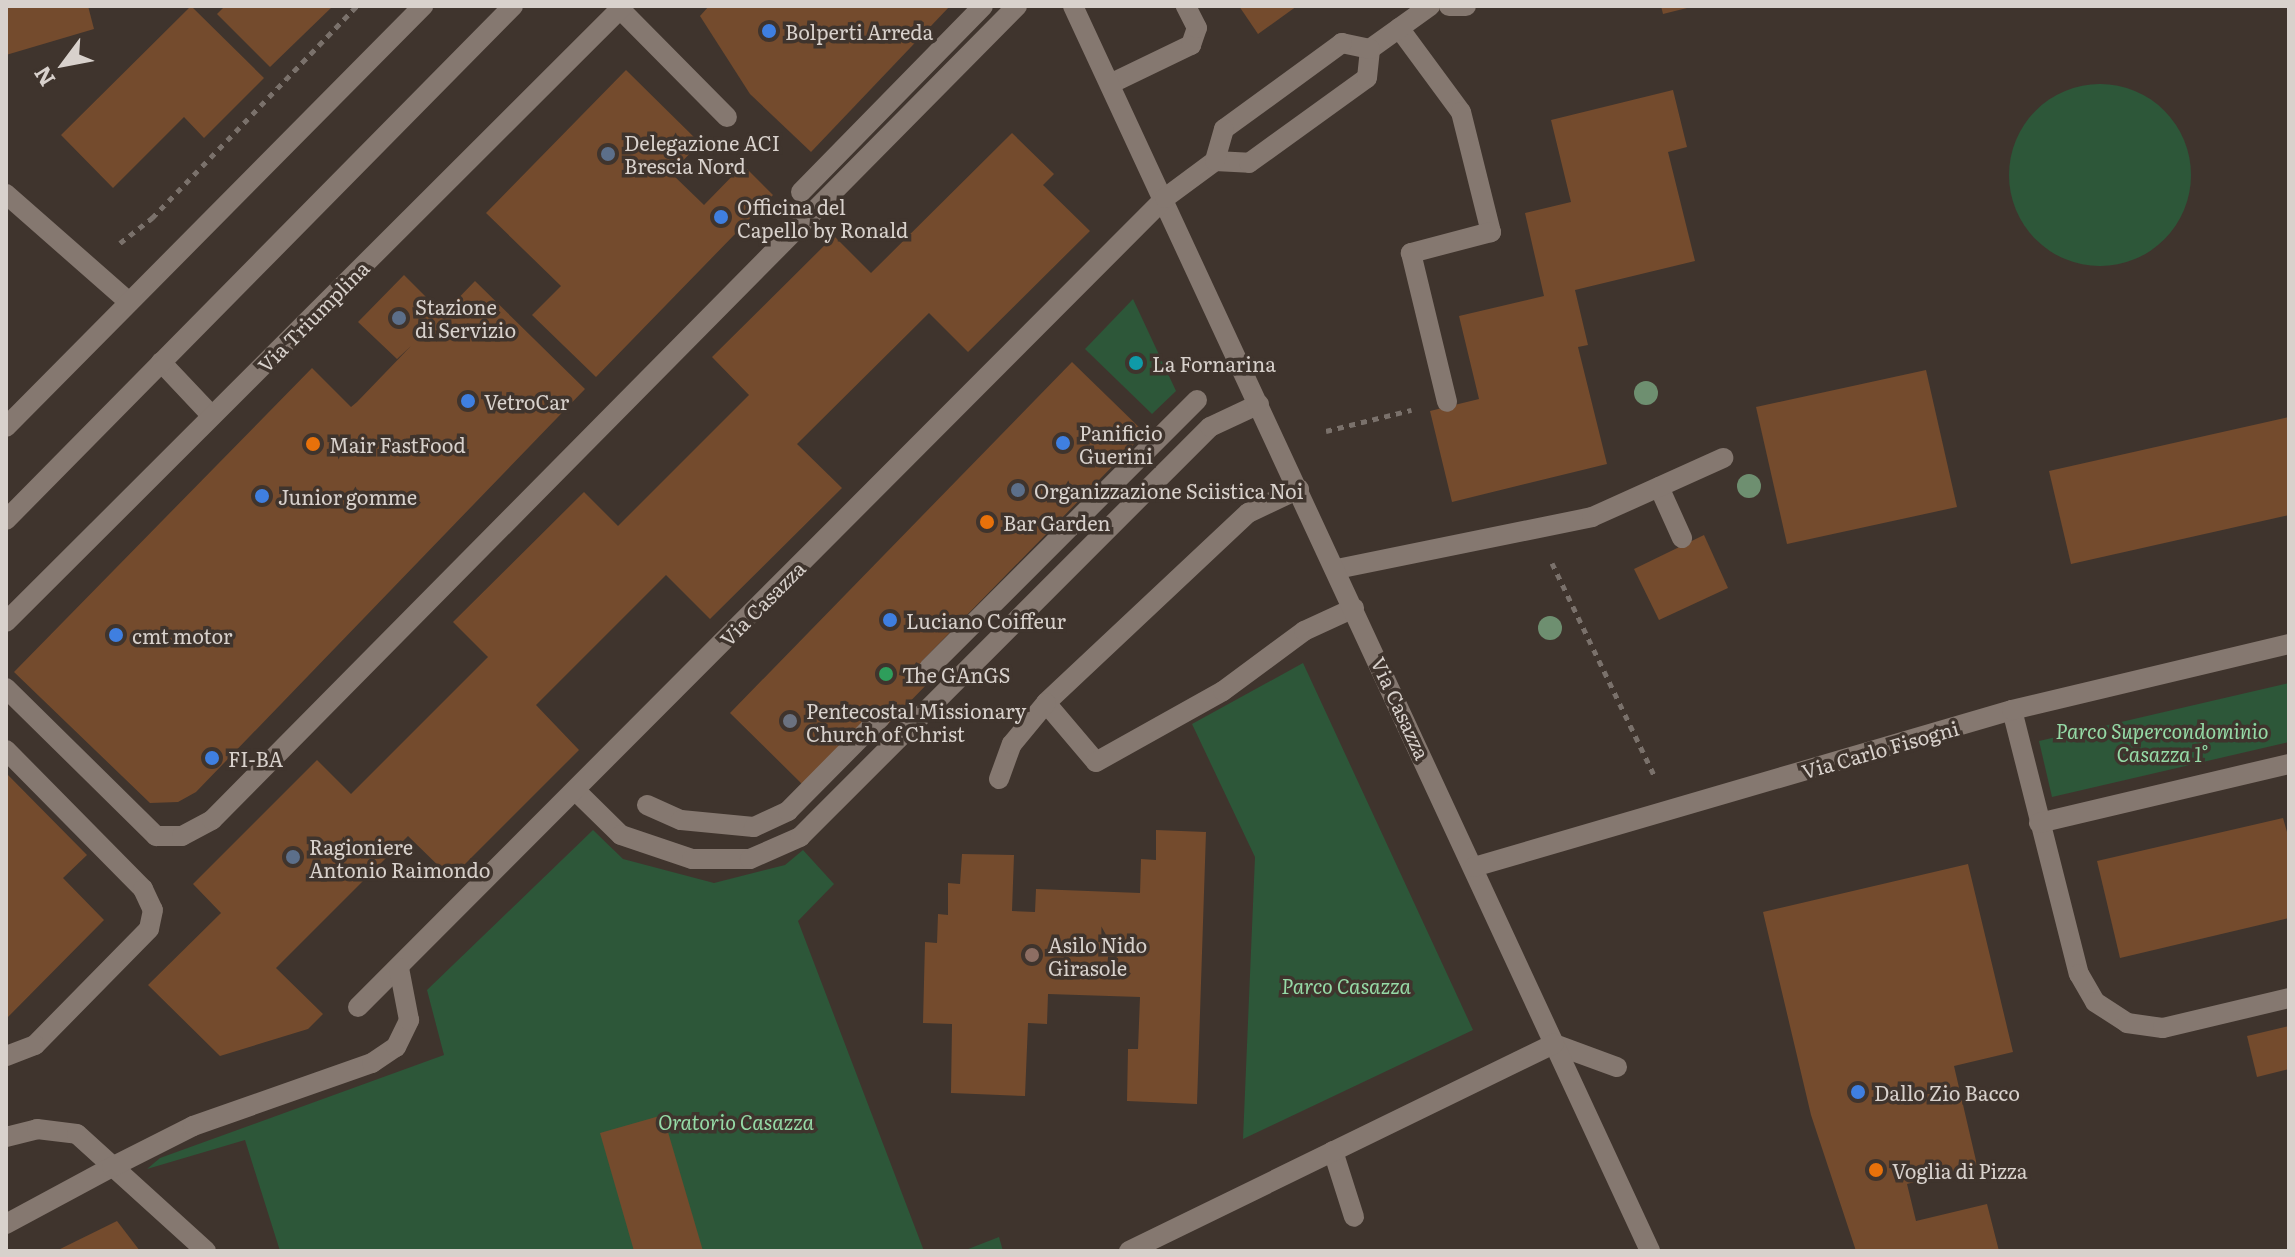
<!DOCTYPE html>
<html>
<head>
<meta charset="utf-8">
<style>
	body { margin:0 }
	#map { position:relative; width:2295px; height:1257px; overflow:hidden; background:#3f342d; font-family:Literata,serif }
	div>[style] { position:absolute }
	.green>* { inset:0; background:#2d5739 }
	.round { border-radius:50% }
	.building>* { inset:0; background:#744b2d }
	.path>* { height:5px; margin-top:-2.5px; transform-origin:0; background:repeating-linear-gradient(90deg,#7a716b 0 6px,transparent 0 12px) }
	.lane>* { height:20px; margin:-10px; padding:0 10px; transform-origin:10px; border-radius:10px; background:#857870 }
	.street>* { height:20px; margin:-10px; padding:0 10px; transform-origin:10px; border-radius:10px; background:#857870 }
	.secondary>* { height:20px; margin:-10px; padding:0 10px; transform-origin:10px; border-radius:10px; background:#857870 }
	.trees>* { width:24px; height:24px; margin:-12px; border-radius:50%; background:#6e8f70 }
	.dots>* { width:22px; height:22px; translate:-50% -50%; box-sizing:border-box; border:4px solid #3f342d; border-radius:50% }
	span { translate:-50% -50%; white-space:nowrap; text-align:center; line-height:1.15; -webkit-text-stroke:7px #3f342d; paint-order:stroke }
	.poi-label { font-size:20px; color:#d8d1cc }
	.left { translate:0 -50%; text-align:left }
	.street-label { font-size:20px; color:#d8d1cc }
	.park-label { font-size:20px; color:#95daa6; font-style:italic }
	.frame { position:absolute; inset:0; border:8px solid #d8d1cc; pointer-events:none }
	.north { position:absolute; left:24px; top:24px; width:80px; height:80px; -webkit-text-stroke:6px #3f342d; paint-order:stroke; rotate:238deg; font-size:22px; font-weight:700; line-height:32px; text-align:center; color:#d8d1cc }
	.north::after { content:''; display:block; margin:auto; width:28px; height:36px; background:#d8d1cc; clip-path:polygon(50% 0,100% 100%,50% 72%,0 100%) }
</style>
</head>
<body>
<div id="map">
	<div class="green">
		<i class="round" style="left:2009px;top:84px;width:182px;height:182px"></i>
		<i style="clip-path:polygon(1133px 299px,1176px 391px,1152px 414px,1085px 349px)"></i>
		<i style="clip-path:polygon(1303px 663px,1473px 1030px,1243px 1139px,1255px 857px,1192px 724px)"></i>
		<i style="clip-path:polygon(2289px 683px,2289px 742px,2052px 797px,2039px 741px)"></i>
		<i style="clip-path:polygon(593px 830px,623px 859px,714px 883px,785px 865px,803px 850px,834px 884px,798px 921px,924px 1251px,280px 1251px,245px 1140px,147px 1169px,160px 1158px,444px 1055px,427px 990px)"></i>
		<i style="clip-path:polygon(999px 1237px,1003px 1251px,963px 1251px)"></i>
	</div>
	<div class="building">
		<i style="clip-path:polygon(6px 6px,88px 6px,94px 29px,6px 55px)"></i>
		<i style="clip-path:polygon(191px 6px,264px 78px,204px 138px,184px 117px,113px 188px,61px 135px)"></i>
		<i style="clip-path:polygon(225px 6px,333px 6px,270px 67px,217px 14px)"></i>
		<i style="clip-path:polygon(709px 6px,950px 6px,811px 152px,750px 94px,700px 16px)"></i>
		<i style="clip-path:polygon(1239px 6px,1297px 6px,1258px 34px)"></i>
		<i style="clip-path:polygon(1661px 6px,1691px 6px,1691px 7px,1663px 14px)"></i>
		<i style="clip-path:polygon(626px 70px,700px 143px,671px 173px,704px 205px,743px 165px,773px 195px,596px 377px,532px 315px,561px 286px,486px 213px)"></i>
		<i style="clip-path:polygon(1673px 90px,1687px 147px,1668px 152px,1695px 261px,1575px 290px,1588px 345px,1578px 347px,1607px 464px,1452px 502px,1430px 411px,1479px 399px,1459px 316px,1544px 296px,1525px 213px,1571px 202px,1551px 120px)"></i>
		<i style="clip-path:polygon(1012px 133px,1054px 174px,1043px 185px,1090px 231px,968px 352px,929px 313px,797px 444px,842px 488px,710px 619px,666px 575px,536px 705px,579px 750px,451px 878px,408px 836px,276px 968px,323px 1014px,308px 1029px,220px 1056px,148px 985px,221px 913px,193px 884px,317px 760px,351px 794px,488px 657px,453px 622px,584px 492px,618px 526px,749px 395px,712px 357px,834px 236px,871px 273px)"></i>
		<i style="clip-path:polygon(404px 275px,443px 314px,475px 281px,585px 389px,196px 792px,178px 802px,150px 803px,14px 672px,312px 368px,351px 407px,357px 402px,411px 346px,397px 359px,358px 322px)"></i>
		<i style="clip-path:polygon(1072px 362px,1145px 433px,922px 661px,936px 675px,887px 725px,874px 711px,802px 784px,730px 713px)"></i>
		<i style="clip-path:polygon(1926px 370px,1957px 507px,1787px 544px,1756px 407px)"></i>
		<i style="clip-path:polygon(2289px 417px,2289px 515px,2071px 564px,2049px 471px)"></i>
		<i style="clip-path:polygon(1704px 535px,1728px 588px,1659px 620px,1634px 569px)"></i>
		<i style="clip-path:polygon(6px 773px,87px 855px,63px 878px,104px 920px,6px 1019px)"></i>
		<i style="clip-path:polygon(2283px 818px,2289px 839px,2289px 918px,2120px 958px,2097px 861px)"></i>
		<i style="clip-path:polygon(1156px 830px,1206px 832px,1197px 1104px,1127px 1101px,1128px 1049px,1138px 1049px,1140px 997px,1048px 994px,1047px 1024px,1028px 1023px,1025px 1096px,951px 1093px,952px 1024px,923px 1023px,925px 942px,937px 943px,938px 914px,948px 915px,948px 883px,960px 884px,962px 854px,1014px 855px,1012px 911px,1035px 912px,1036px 889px,1140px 893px,1141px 859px,1156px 860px)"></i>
		<i style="clip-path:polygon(1968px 864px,2013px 1052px,1954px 1066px,1977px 1165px,1907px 1184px,1916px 1221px,1987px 1204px,1999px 1251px,1856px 1251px,1811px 1115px,1763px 912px)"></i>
		<i style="clip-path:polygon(2289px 1026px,2289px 1069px,2257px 1077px,2247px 1036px)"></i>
		<i style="clip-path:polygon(663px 1115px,703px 1251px,634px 1251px,600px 1133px)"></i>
		<i style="clip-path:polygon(117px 1221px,140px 1251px,56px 1251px)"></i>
	</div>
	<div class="path">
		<i style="left:120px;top:243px;width:41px;rotate:-38deg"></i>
		<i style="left:152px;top:218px;width:295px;rotate:-46deg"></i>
		<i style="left:1326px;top:431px;width:88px;rotate:-13.9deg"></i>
		<i style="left:1552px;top:563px;width:237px;rotate:64.3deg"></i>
	</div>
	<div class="lane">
		<i style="left:620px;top:9px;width:152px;rotate:45.3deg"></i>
		<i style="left:1399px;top:28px;width:104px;rotate:53.6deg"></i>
		<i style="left:1461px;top:112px;width:124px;rotate:76deg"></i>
		<i style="left:1491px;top:232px;width:83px;rotate:165.3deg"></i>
		<i style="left:1411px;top:253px;width:153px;rotate:76.4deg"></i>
		<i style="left:1112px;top:83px;width:88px;rotate:-25.7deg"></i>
		<i style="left:1191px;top:45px;width:18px;rotate:-71deg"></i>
		<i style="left:1197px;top:28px;width:25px;rotate:-117deg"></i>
		<i style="left:801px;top:192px;width:260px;rotate:-45.6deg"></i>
		<i style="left:161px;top:362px;width:74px;rotate:46.6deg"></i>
		<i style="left:1659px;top:487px;width:56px;rotate:65.7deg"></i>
		<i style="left:1299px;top:489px;width:56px;rotate:154.8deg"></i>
		<i style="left:1248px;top:513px;width:277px;rotate:136.8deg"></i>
		<i style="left:1046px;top:703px;width:77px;rotate:49.7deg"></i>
		<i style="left:1096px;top:762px;width:145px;rotate:-29.2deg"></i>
		<i style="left:1223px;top:691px;width:101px;rotate:-36.5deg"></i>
		<i style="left:1304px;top:631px;width:55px;rotate:-24.7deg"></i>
		<i style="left:1337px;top:569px;width:260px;rotate:-11.5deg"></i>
		<i style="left:1592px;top:517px;width:144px;rotate:-24.2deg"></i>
		<i style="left:6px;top:622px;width:872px;rotate:-44.95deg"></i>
		<i style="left:929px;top:668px;width:379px;rotate:-45deg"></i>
		<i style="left:6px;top:688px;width:211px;rotate:44.6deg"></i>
		<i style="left:156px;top:836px;width:26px"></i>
		<i style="left:182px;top:836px;width:34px;rotate:-28deg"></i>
		<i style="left:212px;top:820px;width:1145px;rotate:-45.32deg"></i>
		<i style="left:2012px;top:710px;width:272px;rotate:75.8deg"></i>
		<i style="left:2079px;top:974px;width:32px;rotate:60deg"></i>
		<i style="left:2095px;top:1002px;width:38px;rotate:33deg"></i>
		<i style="left:2127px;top:1023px;width:36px;rotate:8deg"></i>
		<i style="left:2163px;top:1028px;width:130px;rotate:-13.4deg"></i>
		<i style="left:6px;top:750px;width:195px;rotate:45.4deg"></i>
		<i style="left:143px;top:889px;width:23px;rotate:65deg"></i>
		<i style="left:153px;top:910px;width:19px;rotate:102deg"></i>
		<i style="left:149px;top:929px;width:163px;rotate:134.5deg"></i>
		<i style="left:35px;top:1045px;width:31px;rotate:159deg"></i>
		<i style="left:999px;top:779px;width:37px;rotate:-70deg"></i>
		<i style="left:1012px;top:744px;width:53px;rotate:-50.3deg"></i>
		<i style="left:575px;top:790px;width:64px;rotate:44.4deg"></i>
		<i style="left:621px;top:835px;width:75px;rotate:18.7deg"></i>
		<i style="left:692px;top:859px;width:58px"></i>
		<i style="left:750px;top:859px;width:55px;rotate:-23.7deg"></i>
		<i style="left:800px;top:837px;width:580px;rotate:-45deg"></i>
		<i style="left:1210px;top:427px;width:54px;rotate:-25.1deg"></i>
		<i style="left:647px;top:805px;width:37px;rotate:24deg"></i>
		<i style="left:681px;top:820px;width:73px;rotate:5.5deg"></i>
		<i style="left:754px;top:827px;width:38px;rotate:-25deg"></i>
		<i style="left:788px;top:811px;width:131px;rotate:-45.3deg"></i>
		<i style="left:2039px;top:823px;width:257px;rotate:-13.3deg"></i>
		<i style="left:1554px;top:1044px;width:67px;rotate:20.1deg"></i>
		<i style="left:6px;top:1137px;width:32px;rotate:-14deg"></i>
		<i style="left:37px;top:1129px;width:40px;rotate:7.1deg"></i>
		<i style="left:77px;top:1134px;width:174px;rotate:42.2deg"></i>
		<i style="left:1333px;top:1151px;width:69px;rotate:72.3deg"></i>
		<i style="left:6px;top:1224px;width:120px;rotate:-28.3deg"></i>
	</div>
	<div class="street">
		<i style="left:1073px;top:6px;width:1372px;rotate:65.13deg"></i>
		<i style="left:1449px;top:6px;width:17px"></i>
		<i style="left:1370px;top:49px;width:74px;rotate:-35.6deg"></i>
		<i style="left:6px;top:194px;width:164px;rotate:41.3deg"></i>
		<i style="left:1474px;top:867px;width:560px;rotate:-16.27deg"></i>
		<i style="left:2012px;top:710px;width:285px;rotate:-13.4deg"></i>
		<i style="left:358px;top:1007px;width:1143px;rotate:-45.07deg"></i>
		<i style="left:1165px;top:198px;width:62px;rotate:-36.5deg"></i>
		<i style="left:1215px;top:161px;width:34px;rotate:3deg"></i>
		<i style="left:1249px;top:163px;width:145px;rotate:-35.8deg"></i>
		<i style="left:1367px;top:78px;width:29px;rotate:-84deg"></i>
		<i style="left:1370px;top:49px;width:29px;rotate:-168deg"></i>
		<i style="left:1342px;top:43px;width:146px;rotate:143.9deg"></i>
		<i style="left:1224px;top:129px;width:33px;rotate:106deg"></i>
		<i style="left:112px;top:1167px;width:91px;rotate:-26.8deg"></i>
		<i style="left:193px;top:1126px;width:190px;rotate:-19.4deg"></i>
		<i style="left:372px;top:1063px;width:29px;rotate:-34deg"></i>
		<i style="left:396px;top:1047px;width:30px;rotate:-64deg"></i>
		<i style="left:409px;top:1020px;width:53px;rotate:-100.9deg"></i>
		<i style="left:1129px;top:1251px;width:473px;rotate:-26deg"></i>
	</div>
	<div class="secondary">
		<i style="left:6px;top:427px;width:593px;rotate:-45.27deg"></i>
		<i style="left:6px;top:520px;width:722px;rotate:-45.39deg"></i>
	</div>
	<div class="trees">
		<i style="left:1646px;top:393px"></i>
		<i style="left:1749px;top:486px"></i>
		<i style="left:1550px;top:628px"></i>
	</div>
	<div class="dots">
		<i style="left:769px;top:31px;background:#3f7fe0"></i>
		<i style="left:608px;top:154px;background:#5c6f8a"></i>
		<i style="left:721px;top:217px;background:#3f7fe0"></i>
		<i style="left:399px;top:318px;background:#5c6f8a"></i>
		<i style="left:1136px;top:363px;background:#0f9aa8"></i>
		<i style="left:468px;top:401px;background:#3f7fe0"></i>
		<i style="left:1063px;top:443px;background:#3f7fe0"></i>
		<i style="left:313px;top:444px;background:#e8710a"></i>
		<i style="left:1018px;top:490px;background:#5c6f8a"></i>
		<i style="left:262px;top:496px;background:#3f7fe0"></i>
		<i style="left:987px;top:522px;background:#e8710a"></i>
		<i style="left:890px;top:620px;background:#3f7fe0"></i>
		<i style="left:116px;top:635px;background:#3f7fe0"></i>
		<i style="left:886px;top:674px;background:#2e9e5b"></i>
		<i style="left:790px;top:721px;background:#6b7280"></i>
		<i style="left:212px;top:758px;background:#3f7fe0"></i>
		<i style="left:293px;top:857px;background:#5c6f8a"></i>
		<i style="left:1032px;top:955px;background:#8d6e63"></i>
		<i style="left:1858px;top:1092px;background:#3f7fe0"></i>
		<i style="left:1876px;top:1170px;background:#e8710a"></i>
	</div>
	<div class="poi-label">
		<span class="left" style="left:785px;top:31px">Bolperti Arreda</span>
		<span class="left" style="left:624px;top:154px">Delegazione ACI<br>Brescia Nord</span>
		<span class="left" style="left:737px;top:218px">Officina del<br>Capello by Ronald</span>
		<span class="left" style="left:415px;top:318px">Stazione<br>di Servizio</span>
		<span class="left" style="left:1152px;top:363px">La Fornarina</span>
		<span class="left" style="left:484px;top:401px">VetroCar</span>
		<span class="left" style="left:1079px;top:444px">Panificio<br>Guerini</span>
		<span class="left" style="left:329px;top:444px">Mair FastFood</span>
		<span class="left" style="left:1034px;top:490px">Organizzazione Sciistica Noi</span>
		<span class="left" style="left:278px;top:496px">Junior gomme</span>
		<span class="left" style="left:1003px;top:522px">Bar Garden</span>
		<span class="left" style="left:906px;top:620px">Luciano Coiffeur</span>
		<span class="left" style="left:132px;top:635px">cmt motor</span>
		<span class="left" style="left:902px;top:674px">The GAnGS</span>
		<span class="left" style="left:806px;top:722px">Pentecostal Missionary<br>Church of Christ</span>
		<span class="left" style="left:228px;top:758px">FI-BA</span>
		<span class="left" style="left:309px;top:858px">Ragioniere<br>Antonio Raimondo</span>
		<span class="left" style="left:1048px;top:956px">Asilo Nido<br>Girasole</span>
		<span class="left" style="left:1874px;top:1092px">Dallo Zio Bacco</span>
		<span class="left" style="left:1892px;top:1170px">Voglia di Pizza</span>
	</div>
	<div class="street-label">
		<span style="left:313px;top:316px;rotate:-45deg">Via Triumplina</span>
		<span style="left:762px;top:603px;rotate:-45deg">Via Casazza</span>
		<span style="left:1401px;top:708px;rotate:65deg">Via Casazza</span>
		<span style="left:1880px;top:749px;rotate:-16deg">Via Carlo Fisogni</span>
	</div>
	<div class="park-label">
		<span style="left:2162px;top:742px">Parco Supercondominio<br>Casazza 1°</span>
		<span style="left:1346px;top:985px">Parco Casazza</span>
		<span style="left:736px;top:1121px">Oratorio Casazza</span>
	</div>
	<div class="frame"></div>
	<div class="north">N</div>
</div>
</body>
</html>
